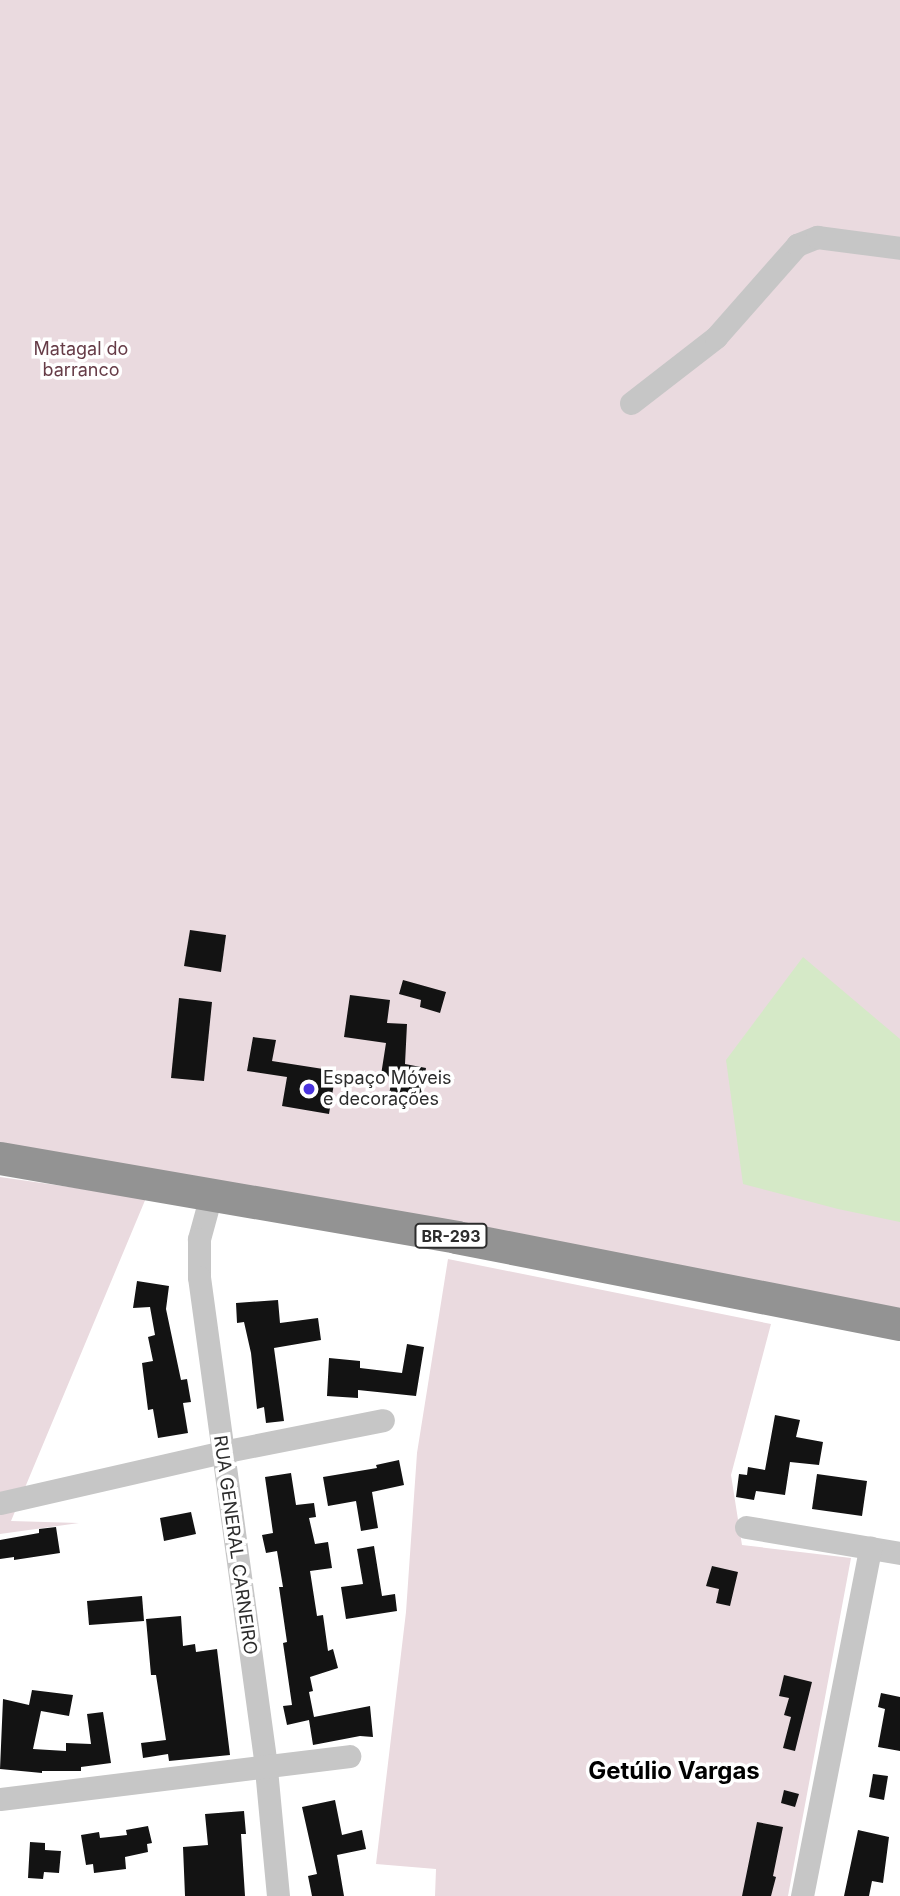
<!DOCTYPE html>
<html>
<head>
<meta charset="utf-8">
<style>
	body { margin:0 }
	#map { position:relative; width:900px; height:1896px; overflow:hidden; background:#fff; font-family:Inter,sans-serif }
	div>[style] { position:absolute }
	.green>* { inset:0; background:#eadadf }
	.water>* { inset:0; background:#d5e9c7 }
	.building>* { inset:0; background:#131313 }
	.minor>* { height:23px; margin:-11.5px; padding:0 11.5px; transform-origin:11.5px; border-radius:11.5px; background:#c6c6c6 }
	.highway>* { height:33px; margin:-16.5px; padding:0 16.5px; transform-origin:16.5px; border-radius:16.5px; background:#939393 }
	.dots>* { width:19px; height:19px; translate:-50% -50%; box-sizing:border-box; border:4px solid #fff; border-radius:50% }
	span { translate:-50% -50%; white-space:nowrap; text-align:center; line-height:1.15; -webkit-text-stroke:7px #fff; paint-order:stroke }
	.shield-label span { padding:2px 5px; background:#fff; border:2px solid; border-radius:5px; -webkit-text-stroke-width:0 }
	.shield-label { font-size:16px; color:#2c2c2c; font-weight:700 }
	.park-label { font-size:18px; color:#663c47 }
	.poi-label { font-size:18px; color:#2c2c2c }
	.left { translate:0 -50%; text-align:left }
	.street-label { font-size:18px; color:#2c2c2c }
	.district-label { font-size:24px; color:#000; font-weight:700 }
</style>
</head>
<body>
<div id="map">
	<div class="green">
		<i style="clip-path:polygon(0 0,900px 0,900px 1310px,0 1145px)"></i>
		<i style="clip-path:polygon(0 1177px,146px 1198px,11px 1521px,79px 1523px,0 1534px)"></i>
		<i style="clip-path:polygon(448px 1259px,771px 1324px,731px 1475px,742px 1545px,851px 1558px,788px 1896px,435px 1896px,436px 1869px,376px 1864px,406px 1612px,417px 1453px)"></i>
	</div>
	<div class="water">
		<i style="clip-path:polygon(803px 957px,900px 1039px,900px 1222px,838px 1209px,743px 1184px,726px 1060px)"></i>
	</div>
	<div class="building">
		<i style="clip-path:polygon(190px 930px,226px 935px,221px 972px,184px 966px)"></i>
		<i style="clip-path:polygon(403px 980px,446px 992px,440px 1013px,420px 1007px,421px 1000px,399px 994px)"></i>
		<i style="clip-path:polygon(350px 995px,390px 1000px,387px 1023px,407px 1024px,405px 1064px,426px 1068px,420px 1106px,388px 1101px,392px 1077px,381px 1075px,386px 1043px,344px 1037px)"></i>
		<i style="clip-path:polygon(179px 998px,212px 1002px,204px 1081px,171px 1078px)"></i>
		<i style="clip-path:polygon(253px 1037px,276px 1040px,272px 1061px,336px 1071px,329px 1114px,282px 1106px,287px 1077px,247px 1071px)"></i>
		<i style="clip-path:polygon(137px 1281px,169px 1286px,166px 1309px,181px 1380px,187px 1379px,191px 1402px,183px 1403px,188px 1433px,158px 1438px,153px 1409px,148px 1410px,142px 1363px,153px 1361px,148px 1337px,155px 1335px,150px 1307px,133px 1308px)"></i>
		<i style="clip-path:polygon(278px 1300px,280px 1323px,318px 1318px,321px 1340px,274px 1348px,284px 1421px,266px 1423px,264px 1407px,257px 1409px,251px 1353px,244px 1322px,237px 1323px,236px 1303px)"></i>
		<i style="clip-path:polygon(407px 1344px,424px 1347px,416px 1396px,358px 1390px,358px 1398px,327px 1396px,329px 1358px,360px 1361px,360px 1368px,402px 1373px)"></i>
		<i style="clip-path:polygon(775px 1415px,800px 1420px,796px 1437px,823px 1442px,819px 1465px,790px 1462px,785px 1495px,756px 1491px,754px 1500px,736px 1497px,739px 1474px,747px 1475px,748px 1467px,765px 1470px)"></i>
		<i style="clip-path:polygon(399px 1460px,404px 1485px,372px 1492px,378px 1528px,361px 1531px,356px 1501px,328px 1506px,323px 1477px,377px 1468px,376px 1465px)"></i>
		<i style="clip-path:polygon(291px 1473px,296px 1505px,314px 1503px,316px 1517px,309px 1518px,315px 1544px,328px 1542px,332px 1568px,310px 1571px,317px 1616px,323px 1615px,328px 1651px,333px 1649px,338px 1668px,310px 1677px,313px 1691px,309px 1692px,314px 1717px,370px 1706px,373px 1737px,360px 1736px,313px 1745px,309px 1720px,287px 1725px,283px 1706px,292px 1705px,283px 1643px,287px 1642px,279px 1587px,283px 1587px,277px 1551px,266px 1553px,262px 1535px,273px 1533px,265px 1477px)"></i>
		<i style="clip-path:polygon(817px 1474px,867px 1481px,862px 1516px,812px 1509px)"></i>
		<i style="clip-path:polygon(191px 1512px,196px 1534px,164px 1541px,160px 1518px)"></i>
		<i style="clip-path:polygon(56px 1527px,60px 1553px,14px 1560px,14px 1557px,0 1559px,0 1540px,39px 1533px,39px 1529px)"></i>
		<i style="clip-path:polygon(374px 1546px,382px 1596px,395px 1594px,397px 1611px,346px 1619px,341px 1587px,363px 1584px,357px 1549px)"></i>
		<i style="clip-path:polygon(712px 1566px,738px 1572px,730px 1606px,716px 1603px,719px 1589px,706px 1586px)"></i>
		<i style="clip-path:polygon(142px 1596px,144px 1621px,89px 1625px,87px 1601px)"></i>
		<i style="clip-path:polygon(181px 1616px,183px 1646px,195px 1644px,196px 1652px,217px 1649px,230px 1755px,169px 1761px,168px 1754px,143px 1758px,141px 1743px,166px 1740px,156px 1675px,151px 1675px,146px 1619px)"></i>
		<i style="clip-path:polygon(784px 1675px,812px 1682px,795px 1751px,783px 1748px,791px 1717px,784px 1715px,789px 1698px,779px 1696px)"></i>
		<i style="clip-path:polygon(32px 1690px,73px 1695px,69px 1716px,41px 1711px,33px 1749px,66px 1751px,66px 1743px,91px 1744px,87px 1714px,103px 1712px,111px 1763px,81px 1767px,81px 1771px,42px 1771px,42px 1773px,0 1769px,3px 1699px,29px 1705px)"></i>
		<i style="clip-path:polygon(881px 1693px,900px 1697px,900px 1751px,878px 1747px,885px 1709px,878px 1707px)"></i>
		<i style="clip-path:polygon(873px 1774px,888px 1776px,884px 1800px,869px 1797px)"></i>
		<i style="clip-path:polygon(784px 1790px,799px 1794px,795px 1807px,781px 1803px)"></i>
		<i style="clip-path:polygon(335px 1800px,342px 1835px,362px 1830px,366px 1849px,337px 1855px,344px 1896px,312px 1896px,308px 1876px,317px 1874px,302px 1807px)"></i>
		<i style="clip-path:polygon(244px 1811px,246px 1834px,241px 1834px,245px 1896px,185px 1896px,183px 1847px,208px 1845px,205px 1814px)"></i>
		<i style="clip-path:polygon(757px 1822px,783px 1827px,773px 1876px,776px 1877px,771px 1896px,742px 1896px)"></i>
		<i style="clip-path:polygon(148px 1826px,152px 1843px,147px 1844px,148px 1852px,125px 1857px,126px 1869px,94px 1873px,93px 1864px,86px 1865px,81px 1835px,99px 1832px,100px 1838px,127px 1835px,126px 1830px)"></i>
		<i style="clip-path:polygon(858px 1830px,889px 1837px,883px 1883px,872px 1881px,869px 1896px,844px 1896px)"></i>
		<i style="clip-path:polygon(30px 1842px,45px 1843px,45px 1850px,61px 1851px,59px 1873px,44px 1872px,43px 1879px,28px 1878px)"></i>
	</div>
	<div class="minor">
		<i style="left:631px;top:403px;width:108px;rotate:-37.8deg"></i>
		<i style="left:716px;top:337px;width:123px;rotate:-48.6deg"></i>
		<i style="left:797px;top:245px;width:22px;rotate:-22deg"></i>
		<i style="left:817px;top:237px;width:84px;rotate:7.5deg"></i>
		<i style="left:211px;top:1195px;width:46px;rotate:105.3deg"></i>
		<i style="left:199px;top:1239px;width:38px;rotate:90deg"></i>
		<i style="left:199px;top:1277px;width:497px;rotate:82.2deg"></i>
		<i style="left:266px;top:1769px;width:128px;rotate:84.6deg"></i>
		<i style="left:0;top:1503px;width:228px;rotate:-12.9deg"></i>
		<i style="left:222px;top:1452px;width:164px;rotate:-11.2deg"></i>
		<i style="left:746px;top:1527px;width:156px;rotate:9.6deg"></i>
		<i style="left:0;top:1799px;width:352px;rotate:-7deg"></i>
		<i style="left:802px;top:1896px;width:355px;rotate:-78.9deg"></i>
	</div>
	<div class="highway">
		<i style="left:0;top:1158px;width:463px;rotate:9.8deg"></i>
		<i style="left:456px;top:1237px;width:452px;rotate:11.1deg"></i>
	</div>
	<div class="dots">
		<i style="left:309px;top:1089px;background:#4a33de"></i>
	</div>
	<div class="shield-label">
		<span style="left:451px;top:1236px">BR-293</span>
	</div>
	<div class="park-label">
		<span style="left:81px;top:360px">Matagal do<br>barranco</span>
	</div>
	<div class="poi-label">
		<span class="left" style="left:323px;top:1089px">Espaço Móveis<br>e decorações</span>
	</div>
	<div class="street-label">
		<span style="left:235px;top:1545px;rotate:82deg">RUA GENERAL CARNEIRO</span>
	</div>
	<div class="district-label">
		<span style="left:674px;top:1771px">Getúlio Vargas</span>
	</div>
</div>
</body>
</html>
